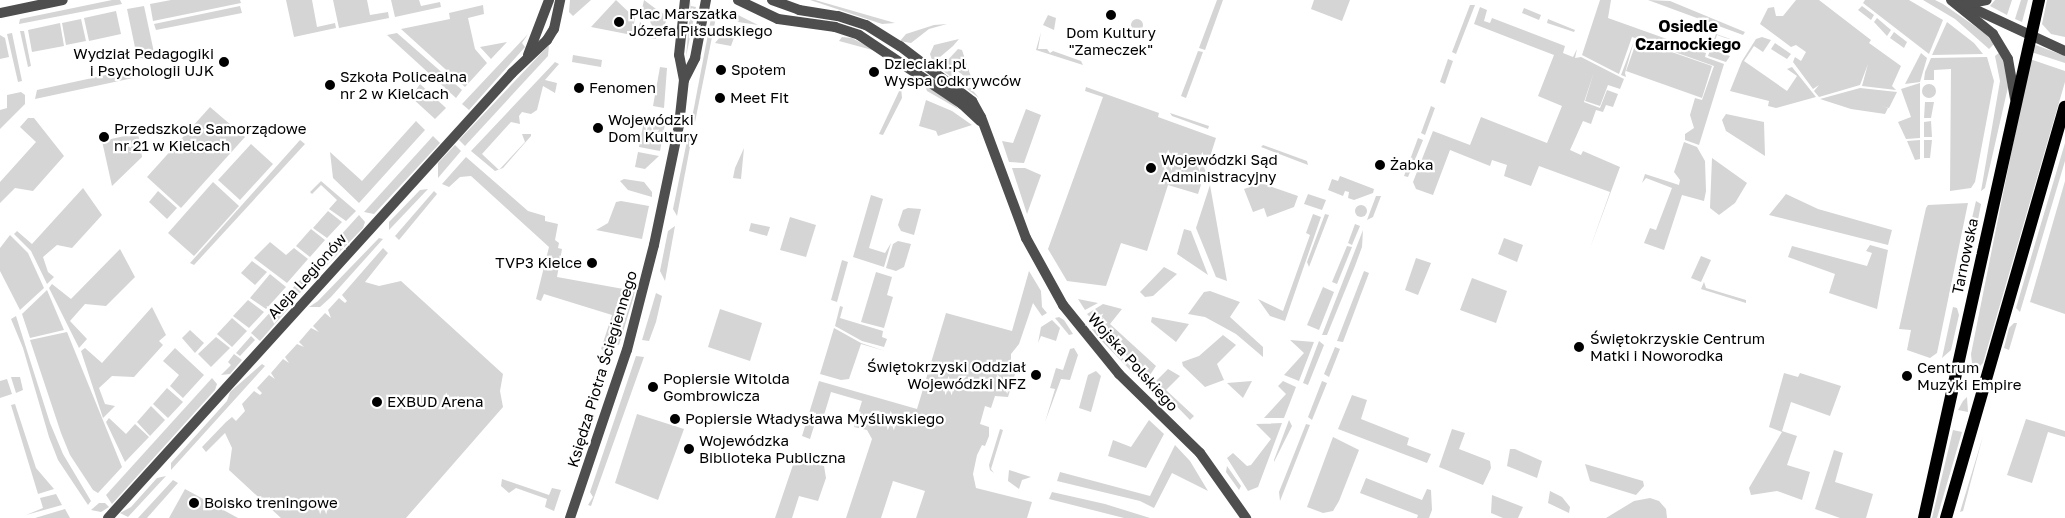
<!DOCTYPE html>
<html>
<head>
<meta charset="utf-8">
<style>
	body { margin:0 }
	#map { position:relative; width:2065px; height:518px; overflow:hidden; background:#fff; font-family:"Golos Text",sans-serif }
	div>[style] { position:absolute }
	.green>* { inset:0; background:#d5d5d5 }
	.round { border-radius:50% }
	.minor>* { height:10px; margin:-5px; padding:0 5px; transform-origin:5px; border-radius:5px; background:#4e4e4e }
	.major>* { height:12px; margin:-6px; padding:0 6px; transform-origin:6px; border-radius:6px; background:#000 }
	.dots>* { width:14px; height:14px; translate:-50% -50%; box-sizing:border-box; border:2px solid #fff; border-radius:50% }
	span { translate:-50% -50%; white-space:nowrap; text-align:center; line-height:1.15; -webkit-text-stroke:4.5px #fff; paint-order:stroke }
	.poi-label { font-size:15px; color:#000 }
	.left { translate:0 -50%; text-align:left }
	.right { translate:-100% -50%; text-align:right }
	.street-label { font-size:15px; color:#000 }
	.neighbourhood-label { font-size:16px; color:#000; font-weight:700 }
</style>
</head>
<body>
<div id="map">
	<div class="green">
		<i style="clip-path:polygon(112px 0,120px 0,122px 4px,19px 24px,20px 19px)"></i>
		<i style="clip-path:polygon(171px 0,240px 0,241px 3px,153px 21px,150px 4px)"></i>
		<i style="clip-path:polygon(286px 0,312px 0,317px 27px,335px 23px,336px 28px,294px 37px)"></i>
		<i style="clip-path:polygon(333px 0,367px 0,370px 15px,388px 12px,389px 18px,339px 28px)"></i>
		<i style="clip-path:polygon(391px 0,419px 0,421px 6px,440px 2px,441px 7px,395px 17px)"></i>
		<i style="clip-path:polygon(570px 0,591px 0,573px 16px,569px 12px)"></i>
		<i style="clip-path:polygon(616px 0,635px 18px,632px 35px,591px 27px)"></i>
		<i style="clip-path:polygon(644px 0,656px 9px,646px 19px,641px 14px)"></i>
		<i style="clip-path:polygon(691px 0,691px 6px,696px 7px,686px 57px)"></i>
		<i style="clip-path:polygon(810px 0,815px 0,895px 23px,882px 24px)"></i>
		<i style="clip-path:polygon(1217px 0,1223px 0,1205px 50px,1199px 48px)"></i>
		<i style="clip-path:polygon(1314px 0,1350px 0,1342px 21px,1311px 9px)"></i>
		<i style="clip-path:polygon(1600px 0,1611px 0,1608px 18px,1706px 53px,1705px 57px,1724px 64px,1699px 145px,1685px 140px,1685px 134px,1694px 128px,1690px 115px,1695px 98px,1702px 100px,1714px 66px,1632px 37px,1619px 74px,1582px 55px)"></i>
		<i style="clip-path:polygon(1648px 0,1670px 1px,1745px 32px,1743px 35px)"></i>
		<i style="clip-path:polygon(1796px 0,1819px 0,1871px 40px,1869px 43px,1901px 66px,1892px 86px,1896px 90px,1862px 86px,1868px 64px,1860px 85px,1819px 97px,1814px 91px,1819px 85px,1813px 89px,1793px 62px,1795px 57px,1801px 61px,1806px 52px,1796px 45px,1791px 47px,1760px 24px,1768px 8px,1774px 7px,1776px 16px,1783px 16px)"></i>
		<i style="clip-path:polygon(1865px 0,1909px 0,1943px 20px,1929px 54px,1863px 3px)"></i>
		<i style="clip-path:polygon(1923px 0,1935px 0,1943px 4px,1986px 34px,1994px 44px,1989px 49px,1955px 19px)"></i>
		<i style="clip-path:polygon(1995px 0,2012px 0,2007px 15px,1990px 6px)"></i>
		<i style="clip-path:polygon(2021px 0,2028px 0,2022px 22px,2015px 19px)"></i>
		<i style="clip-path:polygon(2047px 0,2065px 0,2065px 37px,2051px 34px,2042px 24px)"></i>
		<i style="clip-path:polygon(483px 5px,484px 14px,468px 18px,475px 49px,487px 63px,465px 87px,401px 29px,450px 19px,449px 13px)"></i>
		<i style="clip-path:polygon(1470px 5px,1475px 5px,1456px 54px,1452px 52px)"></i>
		<i style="clip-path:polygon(144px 6px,155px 57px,145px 59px,137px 57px,127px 9px)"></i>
		<i style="clip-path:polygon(240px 6px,242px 13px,156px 30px,154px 24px)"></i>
		<i style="clip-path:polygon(1862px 6px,1874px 15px,1871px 20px,1858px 10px)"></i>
		<i style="clip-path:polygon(1480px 7px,1487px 10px,1484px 21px,1490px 23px,1492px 18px,1565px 46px,1563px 53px,1573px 57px,1577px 49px,1575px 58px,1581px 57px,1624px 79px,1620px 89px,1608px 85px,1600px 106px,1585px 101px,1594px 72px,1584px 102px,1600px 108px,1607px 90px,1618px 94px,1613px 107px,1606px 105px,1603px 112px,1596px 110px,1591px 124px,1583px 121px,1570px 150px,1581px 155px,1583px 151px,1620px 167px,1589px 251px,1610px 192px,1539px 166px,1531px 186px,1504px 176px,1507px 165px,1492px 160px,1490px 166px,1450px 150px,1433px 195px,1416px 189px,1413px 182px,1433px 131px,1470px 145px,1481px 117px,1547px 143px,1562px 106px,1538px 96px,1554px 55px,1474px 24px)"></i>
		<i style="clip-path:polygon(1524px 8px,1541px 15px,1539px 20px,1522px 13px)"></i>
		<i style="clip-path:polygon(116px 11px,121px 34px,89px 41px,84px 18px)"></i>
		<i style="clip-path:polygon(731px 11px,742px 17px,758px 25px,738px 22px)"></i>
		<i class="round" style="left:650px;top:12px;width:16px;height:16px"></i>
		<i style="clip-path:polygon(712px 13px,715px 22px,695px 122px,692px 118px)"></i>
		<i style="clip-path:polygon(1048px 15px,1056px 18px,1054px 30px,1043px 25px)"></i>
		<i style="clip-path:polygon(1877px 18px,1891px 30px,1887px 36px,1874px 22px)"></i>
		<i class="round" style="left:1131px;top:19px;width:12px;height:12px"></i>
		<i style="clip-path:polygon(81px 19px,86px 41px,66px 45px,62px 23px)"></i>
		<i style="clip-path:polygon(1548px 19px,1575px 30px,1574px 32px,1547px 23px)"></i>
		<i style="clip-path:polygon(640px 22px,656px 37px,656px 39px,637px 36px)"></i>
		<i style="clip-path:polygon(1947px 22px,1974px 43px,1983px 54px,1932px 55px)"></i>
		<i style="clip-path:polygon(60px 23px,64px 46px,32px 52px,28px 30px)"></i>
		<i style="clip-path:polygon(947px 24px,929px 29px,911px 43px,900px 41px,906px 34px,934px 25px)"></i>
		<i style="clip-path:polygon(20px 31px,24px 31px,31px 66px,28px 67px)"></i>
		<i style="clip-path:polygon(736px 32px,731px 46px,715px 43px,721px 36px)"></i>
		<i style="clip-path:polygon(1041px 32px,1038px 49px,1047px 49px,1050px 53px,1053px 51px,1081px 61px,1083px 65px,1036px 50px)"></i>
		<i style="clip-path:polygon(1894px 32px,1907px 42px,1904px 48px,1890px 38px)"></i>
		<i style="clip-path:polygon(12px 33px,22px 81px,18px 82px,7px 34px)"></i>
		<i style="clip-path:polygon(397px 33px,462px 90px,456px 98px,387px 35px)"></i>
		<i style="clip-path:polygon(528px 34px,522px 43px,525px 47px,469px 110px,462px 104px)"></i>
		<i style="clip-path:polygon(1716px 34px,1739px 42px,1740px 43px,1717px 35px,1712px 50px,1730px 56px,1726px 62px,1708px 56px)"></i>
		<i style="clip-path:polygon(0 35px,5px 38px,9px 57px,0 59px)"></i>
		<i style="clip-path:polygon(842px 37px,852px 38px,876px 51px,839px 41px)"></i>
		<i style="clip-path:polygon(1762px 37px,1771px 40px,1763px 52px,1754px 46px,1744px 61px,1787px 91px,1797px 76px,1787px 69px,1792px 67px,1816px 97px,1776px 108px,1768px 106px,1769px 101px,1730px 91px,1742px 61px,1756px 39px)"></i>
		<i style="clip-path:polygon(959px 39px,953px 46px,933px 63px,930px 54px,934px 45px)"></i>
		<i style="clip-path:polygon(1637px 40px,1712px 66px,1702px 98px,1626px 71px)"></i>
		<i style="clip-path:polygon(1634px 41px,1625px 73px,1626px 77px,1621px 75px)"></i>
		<i style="clip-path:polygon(507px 42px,491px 59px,480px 47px)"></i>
		<i style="clip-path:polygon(1775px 43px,1791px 54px,1787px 59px,1771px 49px)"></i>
		<i style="clip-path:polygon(2033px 44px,2065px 56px,2065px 63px,2031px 52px)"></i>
		<i style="clip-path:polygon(549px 45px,548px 56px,465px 146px,459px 140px)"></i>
		<i style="clip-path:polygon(958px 49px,962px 50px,973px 83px,946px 62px)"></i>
		<i style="clip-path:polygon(1198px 51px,1203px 52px,1186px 98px,1181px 96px)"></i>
		<i style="clip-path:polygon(2000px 52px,2005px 60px,2008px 87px,1985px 188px,1981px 191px,2000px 81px,1995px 56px)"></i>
		<i style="clip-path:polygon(1921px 53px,1927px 58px,1920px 82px,1905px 84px)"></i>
		<i style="clip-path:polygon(573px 55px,602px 60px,601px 67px,572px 62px)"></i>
		<i style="clip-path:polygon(1987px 57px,1994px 81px,1975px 182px,1971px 188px,1950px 191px,1951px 69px,1934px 70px,1934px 80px,1924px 80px,1925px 72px,1931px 58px)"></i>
		<i style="clip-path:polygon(1448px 59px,1453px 61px,1445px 84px,1440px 82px)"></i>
		<i style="clip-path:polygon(2030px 59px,2065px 71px,2065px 82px,1983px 363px,1973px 373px,1971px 354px)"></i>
		<i style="clip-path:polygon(555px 62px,559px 64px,545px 80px,557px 83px,555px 93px,543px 86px,537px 110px,531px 114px,522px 112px,519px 116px,520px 124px,511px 122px,482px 154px,499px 170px,525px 142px,522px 134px,531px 134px,531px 136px,503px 168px,495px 171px,471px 151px)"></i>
		<i style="clip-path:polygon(943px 65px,963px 79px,979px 98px,938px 67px)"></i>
		<i style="clip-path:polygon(660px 67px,667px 68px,664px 108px,653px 106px)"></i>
		<i style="clip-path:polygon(129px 70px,133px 78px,35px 99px,37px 90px)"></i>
		<i style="clip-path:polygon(1920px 83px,1920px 138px,1906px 139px,1898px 122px,1911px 117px,1901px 89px)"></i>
		<i style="clip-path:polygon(420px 84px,446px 108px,435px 119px,411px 97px)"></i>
		<i class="round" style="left:1922px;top:84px;width:14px;height:14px"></i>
		<i style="clip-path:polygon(925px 85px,952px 103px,960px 110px,927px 91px)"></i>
		<i style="clip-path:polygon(901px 87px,902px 98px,883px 135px,879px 134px)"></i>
		<i style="clip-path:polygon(1086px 87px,1159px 113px,1158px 117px,1216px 138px,1198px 194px,1168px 185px,1147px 251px,1121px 243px,1106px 286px,1067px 281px,1048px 249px,1103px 97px,1085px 91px)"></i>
		<i style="clip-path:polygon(1860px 88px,1897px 92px,1889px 108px,1881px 106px,1888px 108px,1885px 114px,1851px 109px,1820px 99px)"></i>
		<i style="clip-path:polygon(21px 92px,25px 95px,25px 104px,0 129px,0 110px,7px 108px,7px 95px)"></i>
		<i style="clip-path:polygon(926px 100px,952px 111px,972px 125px,938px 136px,936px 131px,919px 126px)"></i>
		<i style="clip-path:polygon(1925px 102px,1934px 102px,1931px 118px,1924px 118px)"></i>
		<i style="clip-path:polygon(1431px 106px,1435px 108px,1425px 135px,1421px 133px)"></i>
		<i style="clip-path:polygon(210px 107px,245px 137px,181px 208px,147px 177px)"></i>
		<i style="clip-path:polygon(1026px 109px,1041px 115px,1024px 163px,1009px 162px,1002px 141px,1013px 143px)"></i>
		<i style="clip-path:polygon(1170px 113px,1209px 126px,1208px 129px,1172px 116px)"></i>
		<i style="clip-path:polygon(1726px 114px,1764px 122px,1765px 156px,1726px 131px,1722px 120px)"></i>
		<i style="clip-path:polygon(28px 118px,34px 118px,64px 156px,33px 191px,15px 188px,0 203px,0 182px,36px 142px,20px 127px)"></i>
		<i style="clip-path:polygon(416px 121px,425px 130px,359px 203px,333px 178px,330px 152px,362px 181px)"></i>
		<i style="clip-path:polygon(644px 121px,665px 124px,660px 151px,639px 147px)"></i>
		<i style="clip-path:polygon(1931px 121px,1932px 137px,1924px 137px,1924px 122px)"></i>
		<i style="clip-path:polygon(693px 131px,677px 216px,673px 209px,688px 136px)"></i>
		<i style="clip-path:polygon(138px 133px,142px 157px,112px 186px,102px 141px)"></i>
		<i style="clip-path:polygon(433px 136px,440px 143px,374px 214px,364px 212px)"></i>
		<i style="clip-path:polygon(1418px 138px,1423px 140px,1408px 177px,1404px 176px)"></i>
		<i style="clip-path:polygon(300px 140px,305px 144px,194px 265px,190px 263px)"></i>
		<i style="clip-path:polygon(1920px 140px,1920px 159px,1915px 160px,1907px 141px)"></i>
		<i style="clip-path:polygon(1924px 140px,1932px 140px,1930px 158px,1924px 158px)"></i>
		<i style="clip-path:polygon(1684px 142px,1697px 147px,1705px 161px,1706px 191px,1704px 201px,1682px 195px,1664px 250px,1644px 243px,1650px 228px,1656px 230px,1672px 188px,1646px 178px,1642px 183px,1645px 174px,1679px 185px,1680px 180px,1674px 172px)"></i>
		<i style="clip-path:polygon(2065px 143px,2065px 161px,2020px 312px,2016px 308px)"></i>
		<i style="clip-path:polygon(251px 144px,273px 164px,240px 200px,218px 180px)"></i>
		<i style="clip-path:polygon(455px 145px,461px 151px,438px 178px,438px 163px)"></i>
		<i style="clip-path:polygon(1263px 145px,1307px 161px,1308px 165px,1261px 147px)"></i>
		<i style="clip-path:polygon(744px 148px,741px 179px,733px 178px,735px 168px)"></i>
		<i style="clip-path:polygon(638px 152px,659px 156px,645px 169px,635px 167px)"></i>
		<i style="clip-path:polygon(466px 157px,528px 211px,545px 216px,545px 221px,558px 224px,555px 240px,559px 243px,558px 248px,562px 249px,557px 277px,629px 290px,608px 353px,601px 349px,612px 315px,544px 294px,541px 301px,536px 299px,549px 247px,471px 176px,460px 177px,449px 187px,442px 184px)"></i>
		<i style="clip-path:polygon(1712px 158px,1747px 183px,1735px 203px,1719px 215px,1710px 208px)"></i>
		<i style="clip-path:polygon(1012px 168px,1025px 168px,1041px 175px,1027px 214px)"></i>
		<i style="clip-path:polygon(1340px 176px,1374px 189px,1373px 193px,1354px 200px,1348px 198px,1349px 192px,1345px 191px,1343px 196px,1328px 190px,1332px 179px,1338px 181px)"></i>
		<i style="clip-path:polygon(624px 179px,644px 182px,652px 192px,652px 197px,628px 190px,620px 181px)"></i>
		<i style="clip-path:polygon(321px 181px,356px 211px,346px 221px,329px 209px,337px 200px,321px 185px,312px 194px,310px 192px)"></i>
		<i style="clip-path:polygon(2065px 181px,2065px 314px,2030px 302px)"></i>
		<i style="clip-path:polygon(213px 182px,239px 206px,194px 256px,168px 233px)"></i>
		<i style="clip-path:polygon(1261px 183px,1298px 196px,1294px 207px,1267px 217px,1264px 208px,1253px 212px,1244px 189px)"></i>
		<i style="clip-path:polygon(1210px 185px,1227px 281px,1216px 277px,1196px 228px)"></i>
		<i style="clip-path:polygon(83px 188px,102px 215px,72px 248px,57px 245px,43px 257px,48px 272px,54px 277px,47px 284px,31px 251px,14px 234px,17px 231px,32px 244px)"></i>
		<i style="clip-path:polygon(428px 189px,389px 230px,389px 222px,420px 190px)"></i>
		<i style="clip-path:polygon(158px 191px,177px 208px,167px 219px,149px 202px)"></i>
		<i style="clip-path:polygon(434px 191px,437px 194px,399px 240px,395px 236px)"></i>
		<i style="clip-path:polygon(1308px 194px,1326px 200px,1322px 210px,1304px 204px)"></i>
		<i style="clip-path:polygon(1786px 194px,1818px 209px,1892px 230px,1888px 245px,1769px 215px)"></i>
		<i style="clip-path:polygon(871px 195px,883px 199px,869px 248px,885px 253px,891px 243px,884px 267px,853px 257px)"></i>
		<i style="clip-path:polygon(1376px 196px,1381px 196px,1373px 217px,1367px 220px)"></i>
		<i style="clip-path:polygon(621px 201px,649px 206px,642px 239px,596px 230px,608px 223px,616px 202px)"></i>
		<i style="clip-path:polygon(1976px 201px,1981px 204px,1978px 220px,1972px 218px)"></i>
		<i style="clip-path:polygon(1968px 203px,1937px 353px,1930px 358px,1907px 350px,1911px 330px,1899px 329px,1926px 208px,1928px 205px)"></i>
		<i class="round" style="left:1355px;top:205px;width:12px;height:12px"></i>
		<i style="clip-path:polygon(908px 208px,921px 209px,914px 235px,901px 231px,898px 225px,903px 210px)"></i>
		<i style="clip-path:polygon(328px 211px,342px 222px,327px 238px,313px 228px)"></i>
		<i style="clip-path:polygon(1313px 214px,1321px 217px,1285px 321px,1270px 316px,1258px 299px,1283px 311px,1310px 235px,1306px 233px)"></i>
		<i style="clip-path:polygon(1325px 214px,1329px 215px,1309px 267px,1307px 262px)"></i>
		<i style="clip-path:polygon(359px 215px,365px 222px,363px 228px,296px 297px,290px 291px)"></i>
		<i style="clip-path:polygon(790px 217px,816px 225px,806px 257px,780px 250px)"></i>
		<i style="clip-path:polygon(751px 223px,770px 227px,767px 236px,749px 231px)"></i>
		<i style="clip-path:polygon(1355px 224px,1360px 226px,1352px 245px,1348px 243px)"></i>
		<i style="clip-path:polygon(675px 226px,665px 281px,660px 271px,668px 231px)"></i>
		<i style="clip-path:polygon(311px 229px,325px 240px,310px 257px,296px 246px)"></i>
		<i style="clip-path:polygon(1184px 229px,1191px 231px,1208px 275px,1177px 254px)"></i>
		<i style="clip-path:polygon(1363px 230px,1362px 247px,1355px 266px,1327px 335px,1322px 335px)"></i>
		<i style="clip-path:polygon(10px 235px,28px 253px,44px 288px,20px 310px,0 271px,0 248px)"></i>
		<i style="clip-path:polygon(379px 238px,383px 239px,331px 297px,320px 307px,309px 307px,318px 301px)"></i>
		<i style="clip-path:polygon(1504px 238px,1523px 245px,1517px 262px,1498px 254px)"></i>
		<i style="clip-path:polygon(898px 241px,911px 244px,904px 267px,896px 271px,886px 268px,893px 244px)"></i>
		<i style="clip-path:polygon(270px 242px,286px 255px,294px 248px,308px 259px,287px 283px,254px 258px)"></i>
		<i style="clip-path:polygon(1870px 245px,1888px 250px,1877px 309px,1829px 293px,1835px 274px,1788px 257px,1792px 246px,1867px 266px,1872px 253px,1866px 251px)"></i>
		<i style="clip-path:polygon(1347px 246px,1352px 247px,1337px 284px,1332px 282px)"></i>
		<i style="clip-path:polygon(383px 248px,388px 253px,365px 282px,379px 286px,401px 281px,503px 374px,500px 391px,503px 407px,406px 518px,281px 518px,229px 470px,232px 448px,225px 433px,206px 452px,202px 447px,226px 422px,232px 417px,236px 421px,245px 411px,242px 404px,254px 391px,260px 395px,262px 393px,257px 388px,269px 375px,275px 379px,271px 373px,283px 359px,289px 363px,285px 357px,297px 344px,304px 347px,299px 342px,311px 328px,319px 332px,313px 326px,325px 313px,331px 318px,328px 310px,339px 298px,345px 303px,347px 301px,342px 295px)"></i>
		<i style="clip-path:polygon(120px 249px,135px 277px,106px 306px,85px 304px,70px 321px,87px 339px,79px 348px,49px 288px,52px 284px,71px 299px)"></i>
		<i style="clip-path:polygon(1701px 256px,1711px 260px,1701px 282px,1691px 278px)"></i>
		<i style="clip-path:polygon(1416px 258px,1431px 263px,1418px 295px,1405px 290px)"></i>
		<i style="clip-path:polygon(842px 260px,848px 262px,837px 302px,831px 300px)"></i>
		<i style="clip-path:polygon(252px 261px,267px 272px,255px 285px,241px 273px)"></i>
		<i style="clip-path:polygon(1164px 267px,1177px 274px,1153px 296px,1145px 297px,1140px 292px)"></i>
		<i style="clip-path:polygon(1029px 271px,1041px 291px,1042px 307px,1047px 313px,1042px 316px,1033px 303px,1019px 344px,1011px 354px,1011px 364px,1018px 364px,1008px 397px,995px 396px,991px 408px,985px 406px,980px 424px,989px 427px,989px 436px,985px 446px,982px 445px,977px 455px,973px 474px,976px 488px,1032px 502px,1027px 518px,916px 518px,925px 491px,893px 481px,881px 518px,846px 518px,872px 439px,867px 430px,854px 427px,862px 401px,831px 392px,821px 425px,815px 423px,810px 439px,802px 436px,819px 381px,917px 409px,946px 313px,1012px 331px)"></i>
		<i style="clip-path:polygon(1364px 271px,1369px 273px,1343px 342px,1337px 341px)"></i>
		<i style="clip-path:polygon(876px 272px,892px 277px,887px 295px,893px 297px,884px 328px,861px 322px)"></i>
		<i style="clip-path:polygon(270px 274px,286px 287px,266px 309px,250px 298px)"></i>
		<i style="clip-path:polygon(1472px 278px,1507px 291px,1496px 323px,1460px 310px)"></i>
		<i style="clip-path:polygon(637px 282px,633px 299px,619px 345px,616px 344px)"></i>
		<i style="clip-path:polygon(1704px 282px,1706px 288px,1746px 300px,1746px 303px,1701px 289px)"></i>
		<i style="clip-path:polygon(1323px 287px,1334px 292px,1319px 330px,1307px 325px)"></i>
		<i style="clip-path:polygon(47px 290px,64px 330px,30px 338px,22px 314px)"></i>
		<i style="clip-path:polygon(1210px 291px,1240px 302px,1230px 317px,1263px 347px,1263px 357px,1236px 334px,1205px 317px,1188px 314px,1204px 292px)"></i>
		<i style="clip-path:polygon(656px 293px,662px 296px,656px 322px,649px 341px,642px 340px)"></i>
		<i style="clip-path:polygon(287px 294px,294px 302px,260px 341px,251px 333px)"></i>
		<i style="clip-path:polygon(1078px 299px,1098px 303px,1085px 310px)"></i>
		<i style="clip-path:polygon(248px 300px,264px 312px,249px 328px,233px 316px)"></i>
		<i style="clip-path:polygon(1103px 304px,1122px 309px,1110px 324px,1156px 366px,1148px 378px,1087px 314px)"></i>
		<i style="clip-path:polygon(840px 306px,843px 307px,840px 318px,883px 331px,882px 337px,887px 339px,884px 347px,862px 341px,835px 326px)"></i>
		<i style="clip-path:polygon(152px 307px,166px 335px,159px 341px,163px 345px,134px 377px,112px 376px,99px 388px,105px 404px,115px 406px,103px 418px,81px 351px,85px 348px,102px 363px)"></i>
		<i style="clip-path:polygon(1953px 307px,1957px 308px,1959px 315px,1951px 350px,1942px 358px)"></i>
		<i style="clip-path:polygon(720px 309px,762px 323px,750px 361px,708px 347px)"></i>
		<i style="clip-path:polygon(16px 316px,50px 423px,63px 454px,91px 501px,88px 505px,58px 460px,49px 437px,23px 348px,11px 319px)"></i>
		<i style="clip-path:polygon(1059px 317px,1064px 320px,1073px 334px,1069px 335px,1055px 318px)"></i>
		<i style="clip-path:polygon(1152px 317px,1168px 320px,1189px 324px,1176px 342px,1151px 322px)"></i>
		<i style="clip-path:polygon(232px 318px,247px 331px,232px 347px,217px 334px)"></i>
		<i style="clip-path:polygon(1052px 320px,1060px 328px,1056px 341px,1041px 336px,1038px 343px,1041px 327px)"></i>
		<i style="clip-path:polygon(2014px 323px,2017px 323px,2009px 350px,2004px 348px,2009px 328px)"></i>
		<i style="clip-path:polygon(1093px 327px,1136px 372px,1134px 374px,1098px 337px,1091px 328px)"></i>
		<i style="clip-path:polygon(834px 328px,861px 343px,885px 351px,861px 344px,849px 379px,841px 380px,820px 374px)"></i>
		<i style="clip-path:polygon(190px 330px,204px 343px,195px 353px,182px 338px)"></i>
		<i style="clip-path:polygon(67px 332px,122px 467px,98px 493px,93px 490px,70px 455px,61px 433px,30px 340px)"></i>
		<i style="clip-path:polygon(1223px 335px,1236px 345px,1217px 364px,1224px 380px,1205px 387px,1183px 366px,1182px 362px,1199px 356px)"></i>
		<i style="clip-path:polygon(251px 336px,255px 340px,240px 356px,236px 353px)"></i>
		<i style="clip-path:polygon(216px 337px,230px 348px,211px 367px,198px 354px)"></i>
		<i style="clip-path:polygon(1290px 340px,1314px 342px,1299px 381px,1284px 375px,1304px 353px)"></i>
		<i style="clip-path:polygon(1319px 341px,1324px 345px,1308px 385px,1303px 383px)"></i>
		<i style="clip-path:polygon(1335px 347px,1340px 349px,1329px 377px,1324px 374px)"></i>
		<i style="clip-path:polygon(175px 348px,204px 375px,183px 398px,170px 386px,179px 375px,163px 361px)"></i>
		<i style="clip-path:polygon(1074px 348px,1078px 355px,1070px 380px,1061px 379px,1045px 422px,1055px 389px,1050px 388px,1056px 368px,1063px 370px,1070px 349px)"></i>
		<i style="clip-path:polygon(234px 354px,242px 360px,230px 374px,221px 375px,231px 365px,228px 362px)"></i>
		<i style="clip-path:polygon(636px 356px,644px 357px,591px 506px,588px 505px,593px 497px,590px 492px)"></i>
		<i style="clip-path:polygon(262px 364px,265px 366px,171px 470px,171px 463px,227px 401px,230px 392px)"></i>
		<i style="clip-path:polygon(1168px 369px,1180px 376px,1166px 390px,1194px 416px,1190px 420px,1154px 383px)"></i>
		<i style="clip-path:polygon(1096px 371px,1101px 376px,1091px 412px,1079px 408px,1088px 375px)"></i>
		<i style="clip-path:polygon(1784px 373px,1798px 377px,1800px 373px,1841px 386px,1830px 416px,1791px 402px,1782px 431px,1797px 436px,1787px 465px,1810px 472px,1802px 500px,1777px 491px,1751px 495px,1749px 488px,1782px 432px,1769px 427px)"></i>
		<i style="clip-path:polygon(11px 377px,20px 377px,23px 390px,16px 393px)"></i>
		<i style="clip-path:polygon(212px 378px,217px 384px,215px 390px,112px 504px,106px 495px)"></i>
		<i style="clip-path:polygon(7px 379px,12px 394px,0 398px,0 381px)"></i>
		<i style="clip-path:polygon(1252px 381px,1243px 398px,1227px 383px)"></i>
		<i style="clip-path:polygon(1283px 381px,1296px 387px,1284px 418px,1264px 418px,1286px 394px,1278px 386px)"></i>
		<i style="clip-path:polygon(1322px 381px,1327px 383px,1312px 420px,1308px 417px)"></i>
		<i style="clip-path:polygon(1151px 386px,1173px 407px,1170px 410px,1150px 392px)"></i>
		<i style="clip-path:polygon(167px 388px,183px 402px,168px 418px,153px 404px)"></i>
		<i style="clip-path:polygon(1352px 395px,1367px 400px,1361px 419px,1409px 438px,1407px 445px,1431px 454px,1427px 463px,1338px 429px)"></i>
		<i style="clip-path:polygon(1967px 397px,1968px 412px,1958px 410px,1963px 401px)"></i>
		<i style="clip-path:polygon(15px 404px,36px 468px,54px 489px,38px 494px,11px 405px)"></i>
		<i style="clip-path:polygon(151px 406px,165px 420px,150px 436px,137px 422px)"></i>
		<i style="clip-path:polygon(637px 414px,684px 429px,658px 500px,615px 483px)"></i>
		<i style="clip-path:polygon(109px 418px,126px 434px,135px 424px,149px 437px,125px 462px,106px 422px)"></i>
		<i style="clip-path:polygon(2026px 419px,2065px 431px,2065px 437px,2048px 432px,2032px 483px,2007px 475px)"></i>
		<i style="clip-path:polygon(1149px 420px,1164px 434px,1146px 468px,1108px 456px,1113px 440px,1131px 447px)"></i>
		<i style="clip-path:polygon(1289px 420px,1292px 426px,1274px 462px,1274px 460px)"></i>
		<i style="clip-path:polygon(1282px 423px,1258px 487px,1248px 491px,1227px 458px,1233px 453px,1247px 466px,1251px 465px,1271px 439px,1256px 424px)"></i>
		<i style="clip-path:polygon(1306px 424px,1310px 425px,1280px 501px,1279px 492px)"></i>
		<i style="clip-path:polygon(1000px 429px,1003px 430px,991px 469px,994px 473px,990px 470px,989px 465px)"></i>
		<i style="clip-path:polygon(1452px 429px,1465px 433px,1459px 449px,1490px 461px,1491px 468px,1483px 485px,1439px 467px)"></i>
		<i style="clip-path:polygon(1953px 430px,1962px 432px,1937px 518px,1932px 518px)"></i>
		<i style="clip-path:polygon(1983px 436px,1963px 511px,1960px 512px)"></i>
		<i style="clip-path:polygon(1333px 437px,1359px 450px,1339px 501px,1333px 511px,1323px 513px,1307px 507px)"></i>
		<i style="clip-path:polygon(1175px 445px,1190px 461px,1208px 491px,1172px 473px,1154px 508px,1140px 501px,1057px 481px,1060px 472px,1150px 496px)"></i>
		<i style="clip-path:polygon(1510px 449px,1515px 449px,1542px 461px,1537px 478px,1507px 466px)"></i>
		<i style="clip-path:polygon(1834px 450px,1843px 453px,1835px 482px,1873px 494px,1866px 518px,1840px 518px,1815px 509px)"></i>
		<i style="clip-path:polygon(795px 459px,824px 466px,826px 478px,818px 501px,799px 496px,792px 518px,775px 518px)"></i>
		<i style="clip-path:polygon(1585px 464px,1643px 481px,1644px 486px,1636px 495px,1590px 481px)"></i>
		<i style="clip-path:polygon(1227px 466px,1241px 486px,1239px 490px,1226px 472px)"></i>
		<i style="clip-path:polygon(1009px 470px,1031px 477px,1022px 480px,1019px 489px,1008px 481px)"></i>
		<i style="clip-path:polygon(166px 476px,128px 517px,120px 513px,131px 507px,157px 478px)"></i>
		<i style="clip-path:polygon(1366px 478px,1422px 500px,1427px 489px,1431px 490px,1432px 510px,1429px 518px,1417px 518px,1418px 515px,1360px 493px)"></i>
		<i style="clip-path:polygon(502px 479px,549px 495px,552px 488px,561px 490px,554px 511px,545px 507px,547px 499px,516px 488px,509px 493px,501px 486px)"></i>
		<i style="clip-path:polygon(173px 480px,178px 483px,147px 518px,138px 518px)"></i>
		<i style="clip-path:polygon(185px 489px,238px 518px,169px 518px)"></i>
		<i style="clip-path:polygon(1550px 491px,1562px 497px,1570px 507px,1569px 513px,1548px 503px)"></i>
		<i style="clip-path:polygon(1052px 492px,1105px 504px,1150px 518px,1124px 518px,1049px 499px)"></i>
		<i style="clip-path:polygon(56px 494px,62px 505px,26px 515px,43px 508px,40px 498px)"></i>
		<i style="clip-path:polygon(1492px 495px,1523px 507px,1518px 518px,1503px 518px,1491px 513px)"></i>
		<i style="clip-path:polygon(1650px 498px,1659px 501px,1666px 509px,1667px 518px,1606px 518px,1634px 501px)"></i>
		<i style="clip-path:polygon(99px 503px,105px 503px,109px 507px,101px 512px,91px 510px)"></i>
		<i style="clip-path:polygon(65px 509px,70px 518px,35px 518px)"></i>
	</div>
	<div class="minor">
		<i style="left:738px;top:0;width:44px;rotate:25.4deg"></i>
		<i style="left:778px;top:19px;width:58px;rotate:8deg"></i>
		<i style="left:835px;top:27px;width:25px;rotate:18deg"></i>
		<i style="left:859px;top:35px;width:124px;rotate:33.8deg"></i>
		<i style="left:962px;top:104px;width:25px;rotate:43deg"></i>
		<i style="left:772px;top:0;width:29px;rotate:20deg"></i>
		<i style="left:799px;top:10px;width:39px;rotate:9deg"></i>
		<i style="left:838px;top:16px;width:29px;rotate:18deg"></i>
		<i style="left:866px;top:25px;width:40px;rotate:32deg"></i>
		<i style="left:900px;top:46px;width:91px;rotate:37.4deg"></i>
		<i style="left:972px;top:101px;width:18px;rotate:61deg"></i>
		<i style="left:981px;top:117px;width:129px;rotate:69.6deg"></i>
		<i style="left:1026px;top:238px;width:77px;rotate:61.1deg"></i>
		<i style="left:1063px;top:305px;width:89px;rotate:50.9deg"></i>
		<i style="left:1119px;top:374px;width:113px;rotate:44.3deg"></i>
		<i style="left:1200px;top:453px;width:80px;rotate:54.7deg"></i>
		<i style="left:1951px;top:0;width:54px;rotate:39deg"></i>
		<i style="left:1993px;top:34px;width:29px;rotate:59deg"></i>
		<i style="left:2008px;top:59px;width:40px;rotate:80deg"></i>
		<i style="left:1959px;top:2px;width:117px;rotate:24.8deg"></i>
		<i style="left:1966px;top:4px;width:21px;rotate:-11deg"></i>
		<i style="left:0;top:13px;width:64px;rotate:-11.7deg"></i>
		<i style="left:528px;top:55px;width:59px;rotate:-69.1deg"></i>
		<i style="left:684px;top:80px;width:25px;rotate:-63deg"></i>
		<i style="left:695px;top:58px;width:59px;rotate:-79.3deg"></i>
		<i style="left:108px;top:518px;width:601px;rotate:-47.76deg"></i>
		<i style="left:512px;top:73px;width:48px;rotate:-43.3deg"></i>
		<i style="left:547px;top:40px;width:13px;rotate:-58deg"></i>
		<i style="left:554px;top:29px;width:30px;rotate:-78deg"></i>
		<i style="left:570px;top:518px;width:177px;rotate:-71.3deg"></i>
		<i style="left:627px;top:350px;width:108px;rotate:-75.6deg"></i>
		<i style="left:654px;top:245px;width:123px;rotate:-78.2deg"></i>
		<i style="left:679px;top:125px;width:45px;rotate:-83.7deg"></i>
		<i style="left:684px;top:80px;width:25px;rotate:-101deg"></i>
		<i style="left:679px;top:55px;width:55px;rotate:-83.8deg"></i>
	</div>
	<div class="major">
		<i style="left:1924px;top:518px;width:531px;rotate:-77.48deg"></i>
		<i style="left:1946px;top:518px;width:428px;rotate:-73.9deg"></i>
	</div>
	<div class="dots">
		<i style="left:1111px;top:15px;background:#000"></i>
		<i style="left:619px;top:22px;background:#000"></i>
		<i style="left:224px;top:62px;background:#000"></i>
		<i style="left:721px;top:70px;background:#000"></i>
		<i style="left:874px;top:72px;background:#000"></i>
		<i style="left:330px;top:85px;background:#000"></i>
		<i style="left:579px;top:88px;background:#000"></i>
		<i style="left:720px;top:98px;background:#000"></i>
		<i style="left:598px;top:128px;background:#000"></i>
		<i style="left:104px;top:137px;background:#000"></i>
		<i style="left:1380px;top:165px;background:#000"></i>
		<i style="left:1151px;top:168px;background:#000"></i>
		<i style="left:592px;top:263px;background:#000"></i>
		<i style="left:1579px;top:347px;background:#000"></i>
		<i style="left:1036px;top:375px;background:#000"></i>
		<i style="left:1907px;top:376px;background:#000"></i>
		<i style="left:653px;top:387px;background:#000"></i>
		<i style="left:377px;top:402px;background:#000"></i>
		<i style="left:675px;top:419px;background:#000"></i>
		<i style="left:689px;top:449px;background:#000"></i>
		<i style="left:194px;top:503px;background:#000"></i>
	</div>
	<div class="poi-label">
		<span class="left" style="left:629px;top:22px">Plac Marszałka<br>Józefa Piłsudskiego</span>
		<span style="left:1111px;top:41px">Dom Kultury<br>"Zameczek"</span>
		<span class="right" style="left:214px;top:62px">Wydział Pedagogiki<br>i Psychologii UJK</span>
		<span class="left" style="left:884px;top:72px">Dzieciaki.pl<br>Wyspa Odkrywców</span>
		<span class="left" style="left:731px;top:70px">Społem</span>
		<span class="left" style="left:340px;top:85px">Szkoła Policealna<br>nr 2 w Kielcach</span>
		<span class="left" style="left:589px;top:88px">Fenomen</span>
		<span class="left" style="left:730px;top:98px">Meet Fit</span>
		<span class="left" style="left:608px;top:128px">Wojewódzki<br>Dom Kultury</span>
		<span class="left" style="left:114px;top:137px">Przedszkole Samorządowe<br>nr 21 w Kielcach</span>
		<span class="left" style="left:1161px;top:168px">Wojewódzki Sąd<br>Administracyjny</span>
		<span class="left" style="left:1390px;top:165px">Żabka</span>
		<span class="right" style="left:582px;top:263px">TVP3 Kielce</span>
		<span class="left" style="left:1590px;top:347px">Świętokrzyskie Centrum<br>Matki i Noworodka</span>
		<span class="right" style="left:1026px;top:375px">Świętokrzyski Oddział<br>Wojewódzki NFZ</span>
		<span class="left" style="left:1917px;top:376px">Centrum<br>Muzyki Empire</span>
		<span class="left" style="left:663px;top:387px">Popiersie Witolda<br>Gombrowicza</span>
		<span class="left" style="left:387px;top:402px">EXBUD Arena</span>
		<span class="left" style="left:685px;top:419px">Popiersie Władysława Myśliwskiego</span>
		<span class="left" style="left:699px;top:449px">Wojewódzka<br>Biblioteka Publiczna</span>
		<span class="left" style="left:204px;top:503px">Boisko treningowe</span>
	</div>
	<div class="street-label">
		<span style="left:1965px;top:256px;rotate:-78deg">Tarnowska</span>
		<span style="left:307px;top:276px;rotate:-48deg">Aleja Legionów</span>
		<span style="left:1133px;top:362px;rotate:48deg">Wojska Polskiego</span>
		<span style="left:602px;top:369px;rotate:-73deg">Księdza Piotra Ściegiennego</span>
	</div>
	<div class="neighbourhood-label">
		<span style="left:1688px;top:35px">Osiedle<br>Czarnockiego</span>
	</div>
</div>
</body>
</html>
